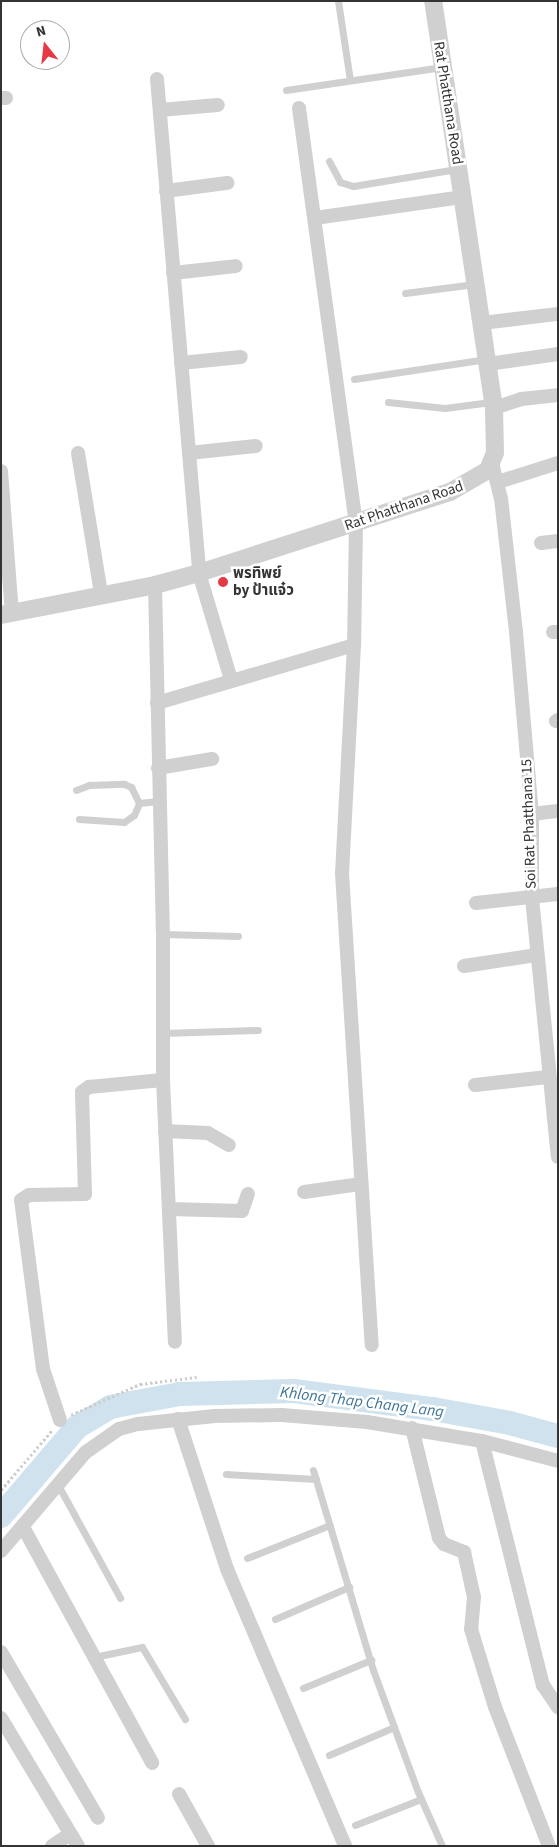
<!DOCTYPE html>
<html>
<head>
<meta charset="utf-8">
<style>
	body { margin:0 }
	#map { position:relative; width:559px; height:1847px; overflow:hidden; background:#fff; font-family:"Source Sans 3","Noto Sans Thai",sans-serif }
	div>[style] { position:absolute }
	.river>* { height:24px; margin:-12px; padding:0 12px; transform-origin:12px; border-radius:12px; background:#cfe2ee }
	.path>* { height:2.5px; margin-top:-1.25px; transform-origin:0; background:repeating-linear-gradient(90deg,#cdcdcd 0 2.5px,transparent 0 5px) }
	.service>* { height:7px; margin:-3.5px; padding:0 3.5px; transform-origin:3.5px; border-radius:3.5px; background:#d0d0d0 }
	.minor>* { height:14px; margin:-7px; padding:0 7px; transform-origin:7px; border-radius:7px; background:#d0d0d0 }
	.tertiary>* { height:18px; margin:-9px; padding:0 9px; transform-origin:9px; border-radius:9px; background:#d0d0d0 }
	.dots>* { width:14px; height:14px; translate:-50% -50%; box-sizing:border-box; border:2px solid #fff; border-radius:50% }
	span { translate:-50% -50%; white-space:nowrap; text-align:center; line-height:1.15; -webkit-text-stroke:5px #fff; paint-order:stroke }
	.street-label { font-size:15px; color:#333 }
	.poi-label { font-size:15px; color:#333; font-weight:700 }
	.left { translate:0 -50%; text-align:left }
	.water-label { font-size:16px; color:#3f7597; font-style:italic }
	.frame { position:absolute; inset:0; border:2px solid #333; pointer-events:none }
	.north { position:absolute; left:20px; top:20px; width:50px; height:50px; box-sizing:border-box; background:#fff; border:1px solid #adadad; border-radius:50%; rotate:344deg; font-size:14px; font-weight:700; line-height:20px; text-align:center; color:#333 }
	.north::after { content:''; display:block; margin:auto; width:18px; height:22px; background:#e63946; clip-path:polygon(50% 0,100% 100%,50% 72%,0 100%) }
</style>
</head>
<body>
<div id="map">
	<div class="river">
		<i style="left:1px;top:1516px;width:117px;rotate:-49.5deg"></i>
		<i style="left:77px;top:1427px;width:39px;rotate:-31deg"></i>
		<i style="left:110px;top:1407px;width:71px;rotate:-10.5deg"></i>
		<i style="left:180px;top:1394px;width:114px;rotate:-1.5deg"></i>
		<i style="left:294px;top:1391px;width:140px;rotate:7.4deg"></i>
		<i style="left:433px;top:1409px;width:78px;rotate:10.3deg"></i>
		<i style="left:510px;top:1423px;width:50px;rotate:15.2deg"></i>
	</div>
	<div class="path">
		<i style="left:71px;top:1415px;width:76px;rotate:-24.2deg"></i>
		<i style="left:140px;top:1384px;width:57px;rotate:-7deg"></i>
		<i style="left:1px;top:1490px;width:79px;rotate:-49.6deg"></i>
	</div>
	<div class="service">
		<i style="left:338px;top:1px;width:80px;rotate:81.4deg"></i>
		<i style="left:286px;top:90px;width:158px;rotate:-8.4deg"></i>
		<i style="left:329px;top:161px;width:24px;rotate:62deg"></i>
		<i style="left:340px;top:182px;width:14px;rotate:17deg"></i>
		<i style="left:353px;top:186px;width:105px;rotate:-9.3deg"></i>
		<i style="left:405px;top:293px;width:70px;rotate:-7.4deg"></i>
		<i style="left:354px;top:379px;width:134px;rotate:-8.6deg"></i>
		<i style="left:388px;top:402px;width:57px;rotate:6deg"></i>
		<i style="left:445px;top:408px;width:46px;rotate:-7.4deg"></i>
		<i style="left:76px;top:790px;width:14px;rotate:-21deg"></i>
		<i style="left:89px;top:785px;width:35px;rotate:-2deg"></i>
		<i style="left:124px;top:784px;width:8px;rotate:23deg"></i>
		<i style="left:131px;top:787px;width:18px;rotate:63deg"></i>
		<i style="left:79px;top:819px;width:45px;rotate:3.8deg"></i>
		<i style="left:124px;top:822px;width:12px;rotate:-35deg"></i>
		<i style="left:134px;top:815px;width:13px;rotate:-67deg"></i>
		<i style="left:139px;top:803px;width:20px;rotate:-6deg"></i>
		<i style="left:163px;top:934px;width:75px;rotate:1.5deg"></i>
		<i style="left:163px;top:1033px;width:95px;rotate:-1.8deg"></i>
		<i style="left:313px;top:1470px;width:209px;rotate:73.3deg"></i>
		<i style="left:373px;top:1670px;width:130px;rotate:69.8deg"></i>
		<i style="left:418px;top:1792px;width:59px;rotate:66deg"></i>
		<i style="left:226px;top:1474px;width:90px;rotate:3.2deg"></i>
		<i style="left:58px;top:1485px;width:129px;rotate:61.2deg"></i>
		<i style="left:247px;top:1558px;width:89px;rotate:-21.7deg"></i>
		<i style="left:275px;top:1619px;width:81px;rotate:-23.4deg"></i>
		<i style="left:94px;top:1657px;width:49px;rotate:-11.8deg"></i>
		<i style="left:142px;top:1647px;width:84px;rotate:59.2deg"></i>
		<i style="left:303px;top:1688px;width:74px;rotate:-22.4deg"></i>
		<i style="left:329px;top:1755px;width:71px;rotate:-23.3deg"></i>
		<i style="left:355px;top:1825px;width:71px;rotate:-21.5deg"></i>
	</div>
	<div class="minor">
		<i style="left:157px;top:79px;width:496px;rotate:85.1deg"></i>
		<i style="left:199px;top:573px;width:112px;rotate:73.3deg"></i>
		<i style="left:1px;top:98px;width:5px"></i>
		<i style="left:299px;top:108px;width:419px;rotate:82.2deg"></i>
		<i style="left:356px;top:523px;width:122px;rotate:90.9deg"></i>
		<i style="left:354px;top:645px;width:228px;rotate:93deg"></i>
		<i style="left:342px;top:873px;width:473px;rotate:86.4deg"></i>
		<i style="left:160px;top:110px;width:58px;rotate:-4.9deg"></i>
		<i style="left:166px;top:191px;width:62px;rotate:-7.5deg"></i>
		<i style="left:315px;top:218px;width:148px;rotate:-8.1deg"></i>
		<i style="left:173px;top:273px;width:63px;rotate:-6.3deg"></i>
		<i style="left:482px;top:323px;width:77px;rotate:-6.8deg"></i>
		<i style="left:181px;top:363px;width:60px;rotate:-5.7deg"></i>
		<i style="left:488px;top:364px;width:71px;rotate:-8.1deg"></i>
		<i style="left:494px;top:408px;width:28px;rotate:-18deg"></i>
		<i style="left:521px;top:399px;width:37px;rotate:-6deg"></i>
		<i style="left:78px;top:453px;width:143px;rotate:80.7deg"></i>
		<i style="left:189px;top:453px;width:67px;rotate:-6deg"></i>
		<i style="left:492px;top:463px;width:36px;rotate:76deg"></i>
		<i style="left:501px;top:498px;width:135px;rotate:83.6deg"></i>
		<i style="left:516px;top:632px;width:183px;rotate:85deg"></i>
		<i style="left:532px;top:814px;width:84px;rotate:90deg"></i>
		<i style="left:532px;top:898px;width:260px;rotate:84.3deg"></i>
		<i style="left:1px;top:471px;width:142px;rotate:85.6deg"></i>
		<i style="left:498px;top:482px;width:63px;rotate:-17.6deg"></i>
		<i style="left:541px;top:543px;width:17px;rotate:-7deg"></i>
		<i style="left:155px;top:585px;width:349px;rotate:88.7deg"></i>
		<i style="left:163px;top:934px;width:146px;rotate:90deg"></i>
		<i style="left:163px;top:1080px;width:262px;rotate:87.4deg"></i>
		<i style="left:553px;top:632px;width:5px"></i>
		<i style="left:157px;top:703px;width:205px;rotate:-16.4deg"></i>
		<i style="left:556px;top:721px;width:2px;rotate:-27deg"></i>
		<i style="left:158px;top:768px;width:55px;rotate:-9.5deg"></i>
		<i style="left:532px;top:814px;width:26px;rotate:-7deg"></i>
		<i style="left:476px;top:903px;width:82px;rotate:-6.3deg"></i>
		<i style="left:464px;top:966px;width:74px;rotate:-8.6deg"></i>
		<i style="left:475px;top:1085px;width:73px;rotate:-6.3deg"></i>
		<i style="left:165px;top:1131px;width:43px;rotate:2.7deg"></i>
		<i style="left:208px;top:1133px;width:24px;rotate:30deg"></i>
		<i style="left:304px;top:1192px;width:58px;rotate:-8deg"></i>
		<i style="left:169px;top:1209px;width:73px;rotate:1.6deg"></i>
		<i style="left:242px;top:1211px;width:18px;rotate:-71deg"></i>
		<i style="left:178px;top:1419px;width:158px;rotate:71.9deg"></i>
		<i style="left:227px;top:1569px;width:301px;rotate:66.9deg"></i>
		<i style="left:60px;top:1420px;width:54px;rotate:-108.4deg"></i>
		<i style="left:43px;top:1369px;width:170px;rotate:-97.4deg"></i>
		<i style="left:21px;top:1200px;width:9px;rotate:-32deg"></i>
		<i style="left:29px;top:1195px;width:56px;rotate:-1deg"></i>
		<i style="left:85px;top:1194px;width:102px;rotate:-91.7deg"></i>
		<i style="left:82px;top:1092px;width:9px;rotate:-36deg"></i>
		<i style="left:89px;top:1087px;width:74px;rotate:-5.4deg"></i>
		<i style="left:412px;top:1428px;width:113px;rotate:76.2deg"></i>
		<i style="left:439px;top:1538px;width:8px;rotate:50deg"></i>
		<i style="left:444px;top:1544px;width:22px;rotate:22deg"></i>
		<i style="left:464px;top:1552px;width:46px;rotate:77.5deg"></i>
		<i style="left:474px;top:1597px;width:32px;rotate:95deg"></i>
		<i style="left:471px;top:1629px;width:10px;rotate:73deg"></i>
		<i style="left:474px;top:1639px;width:71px;rotate:72.8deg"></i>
		<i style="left:495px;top:1707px;width:149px;rotate:68.8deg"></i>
		<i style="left:482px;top:1441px;width:252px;rotate:76deg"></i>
		<i style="left:543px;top:1685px;width:27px;rotate:56deg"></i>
		<i style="left:23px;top:1527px;width:269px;rotate:61.3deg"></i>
		<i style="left:1px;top:1551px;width:130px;rotate:-49.4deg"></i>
		<i style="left:86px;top:1452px;width:40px;rotate:-34.9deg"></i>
		<i style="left:119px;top:1429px;width:20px;rotate:-15deg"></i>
		<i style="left:138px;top:1424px;width:77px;rotate:-5.9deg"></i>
		<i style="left:215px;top:1416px;width:67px;rotate:-0.9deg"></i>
		<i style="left:282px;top:1415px;width:85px;rotate:4.7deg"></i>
		<i style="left:367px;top:1422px;width:117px;rotate:9.4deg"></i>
		<i style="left:482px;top:1441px;width:79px;rotate:14.7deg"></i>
		<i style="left:1px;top:1652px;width:192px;rotate:59.7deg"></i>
		<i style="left:1px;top:1718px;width:149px;rotate:59deg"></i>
		<i style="left:179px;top:1794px;width:60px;rotate:60.9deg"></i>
		<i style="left:52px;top:1846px;width:22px;rotate:-34deg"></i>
	</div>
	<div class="tertiary">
		<i style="left:1px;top:615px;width:157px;rotate:-11deg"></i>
		<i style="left:155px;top:585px;width:46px;rotate:-15.3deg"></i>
		<i style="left:199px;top:573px;width:264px;rotate:-17.9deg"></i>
		<i style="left:450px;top:492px;width:44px;rotate:-30.1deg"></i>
		<i style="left:488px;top:470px;width:18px;rotate:-68deg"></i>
		<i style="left:495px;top:453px;width:45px;rotate:-91.3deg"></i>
		<i style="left:494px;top:408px;width:412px;rotate:-98.5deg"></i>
	</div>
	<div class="dots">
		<i style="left:223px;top:582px;background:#e63946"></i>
	</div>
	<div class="street-label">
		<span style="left:448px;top:103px;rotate:81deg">Rat Phatthana Road</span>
		<span style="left:404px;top:506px;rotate:-19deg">Rat Phatthana Road</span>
		<span style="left:529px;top:824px;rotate:-92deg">Soi Rat Phatthana 15</span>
	</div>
	<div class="poi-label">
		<span class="left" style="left:233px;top:582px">พรทิพย์<br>by ป้าแจ๋ว</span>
	</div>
	<div class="water-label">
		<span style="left:362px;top:1402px;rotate:7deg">Khlong Thap Chang Lang</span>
	</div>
	<div class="frame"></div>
	<div class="north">N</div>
</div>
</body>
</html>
